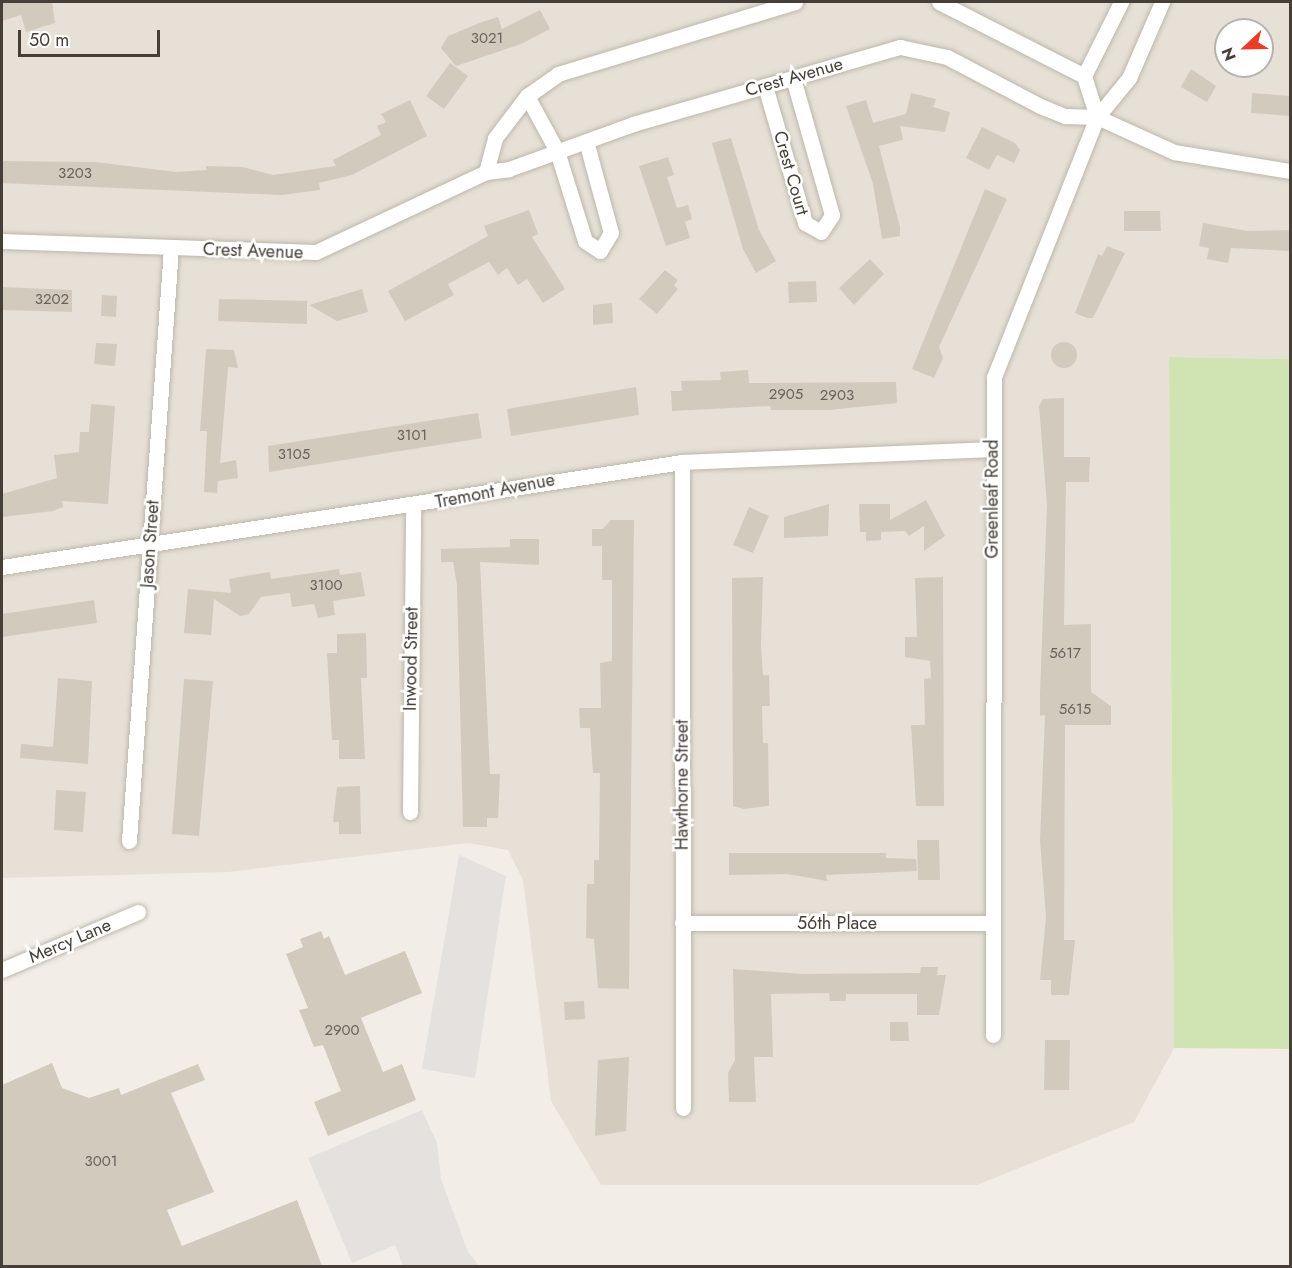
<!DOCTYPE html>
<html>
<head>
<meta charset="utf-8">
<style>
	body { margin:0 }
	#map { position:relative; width:1292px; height:1268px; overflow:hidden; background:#f2eee7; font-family:Jost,sans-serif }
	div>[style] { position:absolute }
	.residential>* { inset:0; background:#e6e0d6 }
	.green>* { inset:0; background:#d0e3b3 }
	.parking>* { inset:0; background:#e4e1df }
	.building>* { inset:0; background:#d3cabe }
	.round { border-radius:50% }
	.roads { filter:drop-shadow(0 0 2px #bdb6ab) drop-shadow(0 0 2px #bdb6ab) }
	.minor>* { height:15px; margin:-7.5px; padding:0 7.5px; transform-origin:7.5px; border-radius:7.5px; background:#fff }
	span { translate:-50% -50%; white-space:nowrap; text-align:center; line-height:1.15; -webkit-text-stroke:5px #fff; paint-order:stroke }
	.number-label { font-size:15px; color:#686259 }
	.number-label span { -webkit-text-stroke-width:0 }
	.street-label { font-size:18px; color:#453f37 }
	.frame { position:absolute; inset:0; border:3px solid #453f37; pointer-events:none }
	.north { position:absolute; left:1214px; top:18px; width:60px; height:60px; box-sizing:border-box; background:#fff; border:2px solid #b5b2af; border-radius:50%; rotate:248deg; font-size:16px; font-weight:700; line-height:24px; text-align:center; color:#453f37 }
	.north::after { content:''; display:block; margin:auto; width:21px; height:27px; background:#e83d29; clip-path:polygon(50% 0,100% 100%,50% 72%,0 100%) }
	.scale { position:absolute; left:18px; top:30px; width:142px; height:27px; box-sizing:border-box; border:3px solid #453f37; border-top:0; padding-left:8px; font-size:18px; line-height:21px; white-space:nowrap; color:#453f37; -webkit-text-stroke:4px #fff; paint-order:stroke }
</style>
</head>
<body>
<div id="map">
	<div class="residential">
		<i style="clip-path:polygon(evenodd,2px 2px,1290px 2px,1290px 359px,1169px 357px,1174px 1048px,1134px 1122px,977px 1185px,601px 1185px,551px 1101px,523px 880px,508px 850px,469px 843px,228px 872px,2px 878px,2px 2px,1226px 30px,1262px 30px,1262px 66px,1226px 66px,1226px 30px)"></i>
	</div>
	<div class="green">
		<i style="clip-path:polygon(1169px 357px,1290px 359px,1290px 1049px,1174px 1048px)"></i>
	</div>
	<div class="parking">
		<i style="clip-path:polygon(459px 855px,506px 876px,475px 1078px,422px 1069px)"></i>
		<i style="clip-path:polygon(422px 1110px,437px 1143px,441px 1179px,468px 1252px,479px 1266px,403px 1266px,395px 1245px,352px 1263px,308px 1158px)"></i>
	</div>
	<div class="building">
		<i style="clip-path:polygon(2px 2px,52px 2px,55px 23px,26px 32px,21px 15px,2px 21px)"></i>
		<i style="clip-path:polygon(540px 10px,550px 29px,521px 44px,456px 66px,441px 48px,448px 36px,482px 22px,498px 17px,502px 29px)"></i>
		<i style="clip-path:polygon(450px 63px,468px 76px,444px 109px,426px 96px)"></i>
		<i style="clip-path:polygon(1191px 69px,1216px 86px,1207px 102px,1181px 87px)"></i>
		<i style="clip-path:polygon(911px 93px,936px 99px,933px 107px,950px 112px,945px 132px,900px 126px,903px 140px,879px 146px,900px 227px,900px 236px,882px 239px,873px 184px,846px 106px,866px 100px,873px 123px,906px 114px)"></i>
		<i style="clip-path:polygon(1252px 93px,1290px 96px,1290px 116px,1251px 113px)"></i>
		<i style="clip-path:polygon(410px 100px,427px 136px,352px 175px,319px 183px,320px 190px,282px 195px,2px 183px,2px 161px,95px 162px,176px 172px,206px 170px,206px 166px,243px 167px,273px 175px,336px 166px,333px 160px,381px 135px,377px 126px,386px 122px,381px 114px)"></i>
		<i style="clip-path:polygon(982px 127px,1015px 143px,1020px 150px,1014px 163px,997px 155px,989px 170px,966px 158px)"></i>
		<i style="clip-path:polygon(731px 138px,759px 230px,776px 261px,756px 273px,743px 249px,712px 143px)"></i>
		<i style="clip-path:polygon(668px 157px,674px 175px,667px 177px,677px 208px,688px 205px,692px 219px,685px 222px,690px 238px,666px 246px,639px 166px)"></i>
		<i style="clip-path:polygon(985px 189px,1007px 199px,939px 347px,943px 358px,934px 378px,912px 369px)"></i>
		<i style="clip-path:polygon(529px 210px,538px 234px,532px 237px,565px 289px,543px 303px,527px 279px,518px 285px,507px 268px,498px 275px,489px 262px,448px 284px,454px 295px,405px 321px,388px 291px,488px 236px,484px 226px)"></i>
		<i style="clip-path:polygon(1124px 211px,1160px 211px,1161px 231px,1124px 231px)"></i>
		<i style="clip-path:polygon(1203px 223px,1247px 231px,1290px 230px,1290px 251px,1231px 248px,1228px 263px,1207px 259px,1209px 248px,1199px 246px)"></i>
		<i style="clip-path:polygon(1107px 246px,1125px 253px,1093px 318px,1087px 318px,1075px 313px,1098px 254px,1102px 256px)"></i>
		<i style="clip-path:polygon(870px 259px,884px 274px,854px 305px,839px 288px)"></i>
		<i style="clip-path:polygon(665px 270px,678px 280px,674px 285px,678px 289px,657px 314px,639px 299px)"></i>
		<i style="clip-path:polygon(816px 281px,817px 302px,789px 303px,788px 282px)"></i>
		<i style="clip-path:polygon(2px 287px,72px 290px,72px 312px,2px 310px)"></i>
		<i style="clip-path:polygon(362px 289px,368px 312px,337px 321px,309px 305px)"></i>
		<i style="clip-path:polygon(102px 295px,117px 296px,116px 317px,101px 316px)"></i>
		<i style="clip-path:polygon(219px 299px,307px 301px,307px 324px,218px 321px)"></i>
		<i style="clip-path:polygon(612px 303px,613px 323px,593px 325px,593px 305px)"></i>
		<i class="round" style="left:1051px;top:342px;width:26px;height:26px"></i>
		<i style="clip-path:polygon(96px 343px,117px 344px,115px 366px,94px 364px)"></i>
		<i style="clip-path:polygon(206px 349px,234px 350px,238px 368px,228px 367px,220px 463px,236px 460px,238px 478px,218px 481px,217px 493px,204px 492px,207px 431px,200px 431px)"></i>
		<i style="clip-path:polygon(748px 370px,749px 383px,896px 382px,897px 403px,829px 410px,771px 410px,770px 406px,672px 411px,671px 391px,682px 391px,681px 381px,721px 380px,720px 372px)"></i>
		<i style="clip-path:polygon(636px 387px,639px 415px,511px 436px,507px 409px)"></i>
		<i style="clip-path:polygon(1064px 398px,1064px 457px,1090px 457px,1089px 482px,1066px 482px,1064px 625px,1091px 624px,1091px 692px,1111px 706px,1111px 725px,1065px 725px,1064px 940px,1075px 940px,1069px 995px,1051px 995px,1051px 980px,1040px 980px,1046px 917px,1040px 841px,1045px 715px,1040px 716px,1040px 693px,1047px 505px,1039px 406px,1043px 399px)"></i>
		<i style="clip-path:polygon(91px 404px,115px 406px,108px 504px,62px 501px,63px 507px,53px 511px,2px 517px,2px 494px,57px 478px,54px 455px,79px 452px,80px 432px,89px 432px)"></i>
		<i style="clip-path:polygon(478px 413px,482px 438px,269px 472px,268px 446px)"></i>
		<i style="clip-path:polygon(926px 500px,945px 536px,924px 551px,924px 526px,909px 536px,905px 531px,881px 532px,881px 540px,866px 541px,866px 532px,860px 532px,859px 504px,890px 504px,890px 520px)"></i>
		<i style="clip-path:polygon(829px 504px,828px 536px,784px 538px,784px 517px)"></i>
		<i style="clip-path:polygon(749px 507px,769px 516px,753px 553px,733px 545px)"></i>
		<i style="clip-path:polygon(611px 520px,634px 520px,629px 989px,598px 988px,594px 939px,586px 938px,587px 884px,594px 884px,594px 860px,599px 860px,600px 773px,593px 773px,590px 728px,580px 728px,579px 708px,601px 708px,600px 663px,612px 661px,612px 580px,602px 580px,602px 546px,592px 546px,592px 529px,603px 529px)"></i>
		<i style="clip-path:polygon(510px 539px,539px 539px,539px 565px,480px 562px,490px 774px,500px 774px,499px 798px,498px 818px,487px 818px,487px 827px,463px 827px,457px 585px,453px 562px,441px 562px,441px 549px,510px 547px)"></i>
		<i style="clip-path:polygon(339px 569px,340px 575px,361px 572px,365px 596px,333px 601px,335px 615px,318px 618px,314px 604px,292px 607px,290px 593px,261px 597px,249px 614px,240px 616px,214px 599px,211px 635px,184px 633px,188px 589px,231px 593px,229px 579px,239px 577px,270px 572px,271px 579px)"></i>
		<i style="clip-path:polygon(763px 577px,761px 646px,763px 675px,769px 675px,770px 706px,762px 706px,763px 743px,768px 743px,769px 806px,744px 809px,733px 806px,732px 578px)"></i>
		<i style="clip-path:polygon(943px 577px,944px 806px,916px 806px,911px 725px,925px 725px,924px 679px,931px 678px,930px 661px,905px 657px,905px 637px,917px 637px,915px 578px)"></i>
		<i style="clip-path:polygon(94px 600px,97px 623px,2px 637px,2px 614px)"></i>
		<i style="clip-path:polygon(366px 633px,367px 678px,361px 678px,365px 759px,339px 759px,339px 740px,332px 740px,327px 653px,337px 653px,337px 634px)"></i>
		<i style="clip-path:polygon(58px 678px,92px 681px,88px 764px,20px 758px,21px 744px,53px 747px)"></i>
		<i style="clip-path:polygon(184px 679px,213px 681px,199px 836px,172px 834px)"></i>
		<i style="clip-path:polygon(360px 786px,361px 834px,339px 834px,339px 822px,333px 822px,337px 787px)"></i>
		<i style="clip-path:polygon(56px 790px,86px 792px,83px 832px,54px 830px)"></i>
		<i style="clip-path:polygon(917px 840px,939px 840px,940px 880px,918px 880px)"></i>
		<i style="clip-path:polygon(729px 853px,886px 853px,886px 858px,916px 859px,917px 871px,826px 875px,827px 881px,787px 874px,729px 875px)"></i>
		<i style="clip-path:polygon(321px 931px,324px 939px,329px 936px,345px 975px,405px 951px,422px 993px,361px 1018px,383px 1072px,402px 1064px,416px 1100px,328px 1136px,314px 1102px,341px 1091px,323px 1045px,314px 1047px,299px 1010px,308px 1008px,286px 954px,303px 947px,300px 939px)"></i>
		<i style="clip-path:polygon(921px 967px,938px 967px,937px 975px,946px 975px,939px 1015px,917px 1015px,917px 994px,846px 994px,846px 1001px,830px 1001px,829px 993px,771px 994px,773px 1057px,754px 1057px,756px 1102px,729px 1102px,728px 1073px,735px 1060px,733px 969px,803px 974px,920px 973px)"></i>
		<i style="clip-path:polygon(584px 1001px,585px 1019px,565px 1020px,564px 1002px)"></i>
		<i style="clip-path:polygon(890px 1022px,908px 1022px,909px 1041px,890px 1041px)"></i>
		<i style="clip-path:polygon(1045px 1040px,1070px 1040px,1069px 1090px,1044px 1090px)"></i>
		<i style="clip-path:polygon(629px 1057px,626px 1131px,595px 1136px,598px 1060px)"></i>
		<i style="clip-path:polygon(52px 1063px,62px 1088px,89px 1098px,119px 1088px,121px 1095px,198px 1064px,205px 1080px,171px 1093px,214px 1192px,167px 1210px,182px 1246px,297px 1200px,322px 1266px,2px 1266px,2px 1085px)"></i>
	</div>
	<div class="roads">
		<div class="minor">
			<i style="left:939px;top:2px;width:163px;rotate:27deg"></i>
			<i style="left:1084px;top:76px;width:43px;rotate:72.4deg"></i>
			<i style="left:1084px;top:76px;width:83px;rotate:-63.4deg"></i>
			<i style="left:765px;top:86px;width:143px;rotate:73.7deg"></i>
			<i style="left:805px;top:223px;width:18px;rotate:29deg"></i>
			<i style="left:821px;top:232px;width:20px;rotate:-57deg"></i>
			<i style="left:832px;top:215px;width:142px;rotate:-105.9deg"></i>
			<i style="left:527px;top:96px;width:63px;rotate:61.4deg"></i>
			<i style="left:557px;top:151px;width:94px;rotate:72.7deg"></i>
			<i style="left:585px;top:241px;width:18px;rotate:34deg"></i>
			<i style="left:600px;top:251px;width:21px;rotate:-59deg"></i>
			<i style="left:611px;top:233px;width:95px;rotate:-105.2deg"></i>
			<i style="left:486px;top:172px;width:35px;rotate:-75deg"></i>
			<i style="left:495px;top:138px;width:53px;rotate:-52.7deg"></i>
			<i style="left:527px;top:96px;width:38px;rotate:-35deg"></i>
			<i style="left:558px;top:74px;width:248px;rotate:-16.9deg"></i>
			<i style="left:2px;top:241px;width:314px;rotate:2deg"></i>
			<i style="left:316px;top:252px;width:188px;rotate:-25.2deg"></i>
			<i style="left:486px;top:172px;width:23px;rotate:-7deg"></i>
			<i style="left:509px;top:169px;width:132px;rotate:-19.9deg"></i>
			<i style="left:633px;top:124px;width:278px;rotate:-16.1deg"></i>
			<i style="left:900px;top:47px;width:48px;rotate:12deg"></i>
			<i style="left:947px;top:57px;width:105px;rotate:27.8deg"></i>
			<i style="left:1040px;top:106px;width:27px;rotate:22deg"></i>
			<i style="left:1065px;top:116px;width:32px;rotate:2deg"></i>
			<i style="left:1097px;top:117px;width:85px;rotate:24.4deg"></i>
			<i style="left:1174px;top:152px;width:118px;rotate:9.3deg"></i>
			<i style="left:682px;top:462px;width:646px;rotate:89.91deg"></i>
			<i style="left:2px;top:567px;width:688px;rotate:-8.78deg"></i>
			<i style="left:682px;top:462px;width:310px;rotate:-2.4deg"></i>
			<i style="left:410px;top:812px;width:306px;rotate:-89.4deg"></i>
			<i style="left:129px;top:841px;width:594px;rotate:-85.95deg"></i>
			<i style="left:682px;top:923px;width:310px"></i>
			<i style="left:2px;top:970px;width:148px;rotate:-23.1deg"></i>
			<i style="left:993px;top:1035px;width:658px;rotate:-89.91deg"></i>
			<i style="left:994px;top:377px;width:280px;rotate:-68.4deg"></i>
			<i style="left:1097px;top:117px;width:50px;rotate:-50.6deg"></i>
			<i style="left:1129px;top:78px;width:83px;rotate:-66.5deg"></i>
		</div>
	</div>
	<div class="number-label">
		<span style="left:487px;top:39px">3021</span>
		<span style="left:75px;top:174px">3203</span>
		<span style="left:52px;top:300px">3202</span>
		<span style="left:786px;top:395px">2905</span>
		<span style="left:837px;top:396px">2903</span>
		<span style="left:412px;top:436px">3101</span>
		<span style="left:294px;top:455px">3105</span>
		<span style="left:326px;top:586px">3100</span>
		<span style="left:1065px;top:654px">5617</span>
		<span style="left:1075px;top:710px">5615</span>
		<span style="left:342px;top:1031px">2900</span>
		<span style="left:101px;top:1162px">3001</span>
	</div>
	<div class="street-label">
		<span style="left:794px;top:77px;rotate:-16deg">Crest Avenue</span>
		<span style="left:791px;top:173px;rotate:74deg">Crest Court</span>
		<span style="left:253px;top:251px;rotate:2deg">Crest Avenue</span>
		<span style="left:495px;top:491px;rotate:-11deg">Tremont Avenue</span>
		<span style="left:992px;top:499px;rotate:-90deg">Greenleaf Road</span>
		<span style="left:150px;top:544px;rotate:-86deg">Jason Street</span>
		<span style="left:411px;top:659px;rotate:-89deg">Inwood Street</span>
		<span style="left:682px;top:785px;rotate:-90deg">Hawthorne Street</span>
		<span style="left:837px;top:923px">56th Place</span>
		<span style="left:70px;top:941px;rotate:-23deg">Mercy Lane</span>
	</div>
	<div class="frame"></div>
	<div class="north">N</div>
	<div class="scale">50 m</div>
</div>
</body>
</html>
